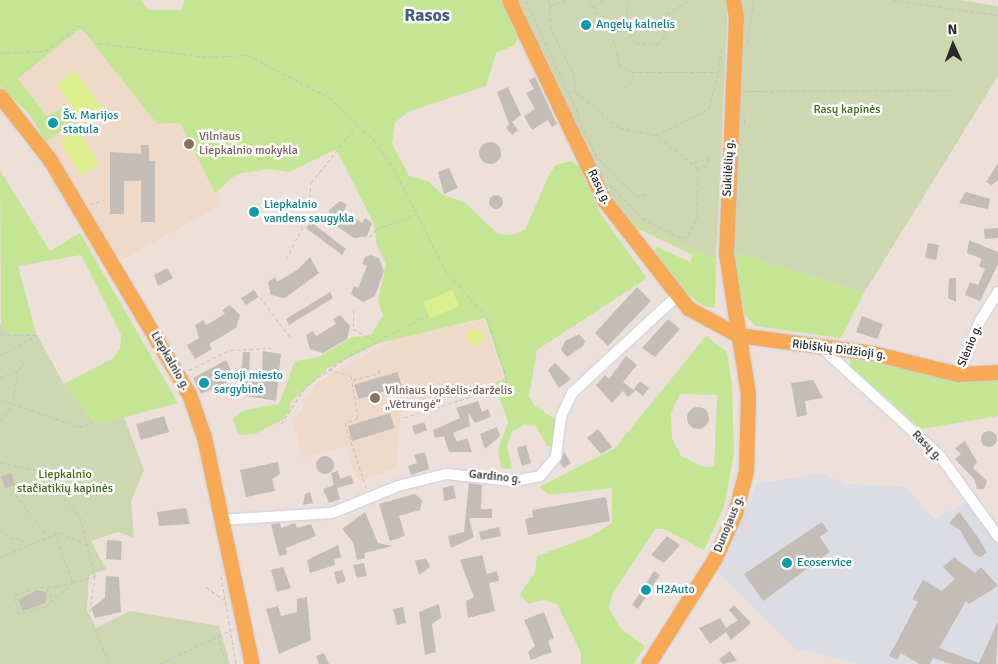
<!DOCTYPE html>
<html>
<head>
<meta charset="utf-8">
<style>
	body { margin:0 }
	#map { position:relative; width:998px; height:664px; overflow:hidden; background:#ede0db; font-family:Signika,sans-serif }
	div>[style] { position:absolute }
	.industrial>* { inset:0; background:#dcdce4 }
	.education>* { inset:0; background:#efd9c9 }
	.green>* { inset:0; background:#c4e694 }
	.cemetery>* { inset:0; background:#cdd7b1 }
	.pitch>* { inset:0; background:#ddee8f }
	.round { border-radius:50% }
	.building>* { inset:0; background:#c4bcb6 }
	.path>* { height:1px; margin-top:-0.5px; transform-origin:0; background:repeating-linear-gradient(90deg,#c3c3c3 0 4px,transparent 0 6.5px) }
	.roads { filter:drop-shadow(0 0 1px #c9d1dc) drop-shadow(0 0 1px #c9d1dc) }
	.minor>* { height:10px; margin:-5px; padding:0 5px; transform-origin:5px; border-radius:5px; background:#fff }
	.primary>* { height:15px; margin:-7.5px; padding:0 7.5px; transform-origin:7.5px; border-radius:7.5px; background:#f7a955 }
	.dots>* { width:14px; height:14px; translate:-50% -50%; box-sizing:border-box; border:2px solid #fff; border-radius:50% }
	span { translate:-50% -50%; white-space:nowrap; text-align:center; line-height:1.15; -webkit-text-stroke:5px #fff; paint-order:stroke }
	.culture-label { font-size:12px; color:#0d838f }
	.left { translate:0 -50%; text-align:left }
	.park-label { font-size:12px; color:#3c6a16 }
	.education-label { font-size:12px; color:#785e54 }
	.street-label { font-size:12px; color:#2a2a2a }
	.district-label { font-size:18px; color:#485e7c; font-weight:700 }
	.north { position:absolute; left:928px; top:20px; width:50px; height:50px; -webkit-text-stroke:4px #fff; paint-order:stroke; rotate:358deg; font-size:14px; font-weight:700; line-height:20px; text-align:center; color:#2a2a2a }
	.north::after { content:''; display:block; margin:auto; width:18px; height:22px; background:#2a2a2a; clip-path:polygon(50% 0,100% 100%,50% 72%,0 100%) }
</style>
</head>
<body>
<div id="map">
	<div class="industrial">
		<i style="clip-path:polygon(820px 473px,846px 484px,906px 487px,935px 519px,977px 497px,998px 525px,998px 664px,861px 664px,796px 649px,719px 574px,756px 484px)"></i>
	</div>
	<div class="education">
		<i style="clip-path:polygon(81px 28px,157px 124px,180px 123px,289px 172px,269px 169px,236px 175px,215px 193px,221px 205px,118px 262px,46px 147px,46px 142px,74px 121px,47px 116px,18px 80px)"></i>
		<i style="clip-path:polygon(484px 320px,503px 378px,401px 409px,397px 467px,361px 481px,355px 476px,347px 446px,302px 458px,294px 423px,315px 384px,393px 339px)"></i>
	</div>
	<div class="green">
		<i style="clip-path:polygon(0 0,140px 0,148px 10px,181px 10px,185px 0,500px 0,518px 37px,515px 45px,496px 53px,486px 86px,410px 111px,395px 122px,392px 144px,409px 176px,428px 181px,443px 195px,464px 202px,498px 234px,512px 235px,525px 230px,549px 174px,556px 165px,571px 161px,580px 167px,602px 216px,647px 278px,537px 350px,529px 396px,534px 405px,556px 420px,553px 447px,547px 446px,536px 426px,524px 425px,512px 432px,507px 445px,512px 469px,501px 469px,498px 450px,508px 422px,494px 383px,505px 378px,485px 318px,379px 343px,328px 368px,290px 403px,291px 410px,282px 420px,255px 434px,238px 435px,233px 418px,242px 411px,279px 404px,295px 361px,319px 357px,352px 337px,371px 335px,383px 315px,378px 301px,386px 264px,377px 246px,374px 224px,336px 149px,289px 172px,269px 169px,236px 174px,215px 193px,180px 123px,157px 124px,81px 28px,18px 79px,47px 116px,62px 108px,74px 121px,46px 142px,30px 115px,0 86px)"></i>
		<i style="clip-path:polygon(0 170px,50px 251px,80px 233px,178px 403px,96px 425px,64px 384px,112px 359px,120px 349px,121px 335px,81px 255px,18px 266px,36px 333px,10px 334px,1px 327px)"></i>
		<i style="clip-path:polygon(627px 217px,655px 234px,716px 259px,715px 308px,704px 306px,685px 292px,652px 250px,658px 247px,690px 262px,693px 255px,632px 226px)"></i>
		<i style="clip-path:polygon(732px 251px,864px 293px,841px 338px,755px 326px,745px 315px)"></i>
		<i style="clip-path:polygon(evenodd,706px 336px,727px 352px,732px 384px,734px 453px,724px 507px,704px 550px,664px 529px,655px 529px,612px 595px,609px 608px,620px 628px,645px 646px,634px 664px,581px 664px,581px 653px,557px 604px,543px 600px,527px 604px,520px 594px,535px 572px,537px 556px,589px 537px,612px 523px,612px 488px,549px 495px,539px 487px,615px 448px,706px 336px,680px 394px,717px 395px,714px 467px,701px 466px,681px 456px,672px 438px,671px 413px,680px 394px)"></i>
		<i style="clip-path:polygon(850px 359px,998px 377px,998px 416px,921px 429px,850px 366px)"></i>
	</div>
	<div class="cemetery">
		<i style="clip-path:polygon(518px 0,728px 0,716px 259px,655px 234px,627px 217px,605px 187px)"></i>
		<i style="clip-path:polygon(739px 0,960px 0,998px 6px,998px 76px,864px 293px,732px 251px)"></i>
		<i style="clip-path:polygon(0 324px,10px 334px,36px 333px,64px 384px,96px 425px,124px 417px,144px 470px,131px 501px,134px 538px,118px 532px,91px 541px,106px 569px,89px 576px,87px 610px,96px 628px,130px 611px,219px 626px,230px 664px,0 664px)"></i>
	</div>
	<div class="pitch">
		<i style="clip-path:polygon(75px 70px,104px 110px,84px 124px,56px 84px)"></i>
		<i style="clip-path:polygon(79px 130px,99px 164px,81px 176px,60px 141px)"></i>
		<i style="clip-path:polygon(452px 290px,459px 306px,430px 318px,423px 302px)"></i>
		<i class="round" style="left:467px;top:329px;width:16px;height:16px"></i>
	</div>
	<div class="building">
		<i style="clip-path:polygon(535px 77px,557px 124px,552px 127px,548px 120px,532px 130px,524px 116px,535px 109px,526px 93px,534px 89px,529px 80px)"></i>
		<i style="clip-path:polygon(508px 87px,521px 115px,512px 122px,518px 130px,512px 135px,506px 128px,509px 124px,497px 92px)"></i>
		<i class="round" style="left:479px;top:142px;width:22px;height:22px"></i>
		<i style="clip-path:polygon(141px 145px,149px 145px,149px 161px,155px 161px,155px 222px,141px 222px,141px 181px,124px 181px,124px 214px,110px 214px,110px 152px,141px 154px)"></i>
		<i style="clip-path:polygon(998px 163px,998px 180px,992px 185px,986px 182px)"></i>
		<i style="clip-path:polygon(449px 168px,458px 188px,444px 194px,438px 172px)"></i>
		<i style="clip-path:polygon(966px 192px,990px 199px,988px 209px,959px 203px)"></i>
		<i class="round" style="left:489px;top:195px;width:14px;height:14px"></i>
		<i style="clip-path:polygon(340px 201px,347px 205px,344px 210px,362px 223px,365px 218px,372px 223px,367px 236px,354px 238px,332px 223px,329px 210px)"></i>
		<i style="clip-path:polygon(311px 222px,346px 249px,342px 255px,306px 228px)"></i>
		<i style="clip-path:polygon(998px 228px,998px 238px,985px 239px,984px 229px)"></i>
		<i style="clip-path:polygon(969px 240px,998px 252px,998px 264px,980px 301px,965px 295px,970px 282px,978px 285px,985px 269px,979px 266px,982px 259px,967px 253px)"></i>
		<i style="clip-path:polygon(928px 243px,939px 245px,936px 260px,925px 258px)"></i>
		<i style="clip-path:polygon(371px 255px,379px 258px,384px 271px,375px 296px,363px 302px,351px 294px,354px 286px,358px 288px,367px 266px,362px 264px,365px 257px)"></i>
		<i style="clip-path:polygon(310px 257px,319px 273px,285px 298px,271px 295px,268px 282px,275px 277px,277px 282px,297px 270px)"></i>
		<i style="clip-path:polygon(167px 268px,173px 278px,158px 286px,154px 275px)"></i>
		<i style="clip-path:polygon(949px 278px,956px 278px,956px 302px,948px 298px)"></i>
		<i style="clip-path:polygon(637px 287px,651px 301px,608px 346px,595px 333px)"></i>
		<i style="clip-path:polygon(254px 290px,259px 297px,246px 305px,241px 298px)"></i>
		<i style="clip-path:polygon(330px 292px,333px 298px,289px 325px,286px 319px)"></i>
		<i style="clip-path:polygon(230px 305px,240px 315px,236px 328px,209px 344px,212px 349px,195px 359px,187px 345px,199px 338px,195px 325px,203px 320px,206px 325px,225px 314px,222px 310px)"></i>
		<i style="clip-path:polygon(340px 315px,350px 326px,347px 339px,323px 353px,310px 349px,306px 335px,313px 331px,316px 336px,336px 324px,333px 319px)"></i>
		<i style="clip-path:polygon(862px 316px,883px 324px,877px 339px,856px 332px)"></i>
		<i style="clip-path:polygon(668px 319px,680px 329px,655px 357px,642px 348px)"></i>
		<i style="clip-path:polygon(579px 334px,585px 341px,583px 346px,567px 357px,561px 350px,565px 341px)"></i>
		<i style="clip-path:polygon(263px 351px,281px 354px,276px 401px,240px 395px,242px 376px,201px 394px,193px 378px,226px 360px,232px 372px,242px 367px,243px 352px,250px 352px,249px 371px,262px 372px)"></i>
		<i style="clip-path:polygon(626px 356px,637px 365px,623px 382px,635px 391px,628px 397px,623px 391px,612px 403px,596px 385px,605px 375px,609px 379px)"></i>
		<i style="clip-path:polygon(555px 363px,571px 379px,559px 388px,548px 370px)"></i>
		<i style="clip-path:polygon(397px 372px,402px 386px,359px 399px,354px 385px)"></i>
		<i style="clip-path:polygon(813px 380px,823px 398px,805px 401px,807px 415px,797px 417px,791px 383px)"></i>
		<i style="clip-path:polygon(640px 381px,649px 388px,643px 396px,634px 389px)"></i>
		<i style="clip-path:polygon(478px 401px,482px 412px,488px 409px,491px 417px,475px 423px,468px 412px,470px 426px,453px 433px,457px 442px,467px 438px,472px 452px,449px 452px,444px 436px,435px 438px,433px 430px,460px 418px,456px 408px)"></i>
		<i class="round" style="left:687px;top:407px;width:22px;height:22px"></i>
		<i style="clip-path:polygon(390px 413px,395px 428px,352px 441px,348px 426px)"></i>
		<i style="clip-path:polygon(164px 416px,169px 432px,141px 440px,136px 424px)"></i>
		<i style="clip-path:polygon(424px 422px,427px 430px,415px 435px,412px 426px)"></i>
		<i style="clip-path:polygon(497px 427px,500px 436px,485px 449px,480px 434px)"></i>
		<i style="clip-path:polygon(598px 429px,612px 447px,601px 454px,587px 438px)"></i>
		<i class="round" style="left:981px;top:431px;width:16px;height:16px"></i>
		<i style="clip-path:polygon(965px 441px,977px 462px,973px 468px,987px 481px,984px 489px,977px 489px,974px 479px,955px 459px,961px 454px,955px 448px)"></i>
		<i style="clip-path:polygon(526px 445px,531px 463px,522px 466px,517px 448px)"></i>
		<i style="clip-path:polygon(425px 452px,429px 469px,411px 475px,408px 466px,417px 463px,414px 455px)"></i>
		<i style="clip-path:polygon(564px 452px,571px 463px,564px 468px,560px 463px)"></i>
		<i class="round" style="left:316px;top:456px;width:18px;height:18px"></i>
		<i style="clip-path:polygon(278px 462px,280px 474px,272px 479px,275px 491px,246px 497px,240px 470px)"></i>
		<i style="clip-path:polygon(338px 471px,340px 479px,351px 475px,354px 483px,337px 488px,340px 499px,329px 503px,323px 489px,334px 485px,331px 473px)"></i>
		<i style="clip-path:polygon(12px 473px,15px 485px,5px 488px,1px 476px)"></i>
		<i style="clip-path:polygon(469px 483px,482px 485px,481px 509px,492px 509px,492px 518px,469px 518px,474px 537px,451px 548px,448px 536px,464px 532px)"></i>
		<i style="clip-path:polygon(453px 485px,456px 498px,444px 501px,443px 488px)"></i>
		<i style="clip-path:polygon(310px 492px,313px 503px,303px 505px,305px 494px)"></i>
		<i style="clip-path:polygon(415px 494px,422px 500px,420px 510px,399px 516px,405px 536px,390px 541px,379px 504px)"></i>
		<i style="clip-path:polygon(606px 497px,610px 521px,528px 535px,525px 519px,533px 517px,532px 510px)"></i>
		<i style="clip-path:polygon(186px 508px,190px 524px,159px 526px,157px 512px)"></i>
		<i style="clip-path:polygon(365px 512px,378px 543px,393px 546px,364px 553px,365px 558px,357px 560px,353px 542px,342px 529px)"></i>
		<i style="clip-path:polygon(959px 512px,978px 537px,987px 553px,980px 557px,974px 554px,960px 530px,949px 523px)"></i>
		<i style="clip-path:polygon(822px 522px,828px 531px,820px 537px,830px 552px,763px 601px,744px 574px)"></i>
		<i style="clip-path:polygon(280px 523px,281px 528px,295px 523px,297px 528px,311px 524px,316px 536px,286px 548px,287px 554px,279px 556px,271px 524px)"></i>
		<i style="clip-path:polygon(499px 527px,501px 536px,481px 540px,479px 532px)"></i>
		<i style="clip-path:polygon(667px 536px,680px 545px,664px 563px,651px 555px)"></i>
		<i style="clip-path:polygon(107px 540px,122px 541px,121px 560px,106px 559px)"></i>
		<i style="clip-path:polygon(338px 545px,341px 557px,334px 559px,335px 565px,310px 573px,307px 560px)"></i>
		<i style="clip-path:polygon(482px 555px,487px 574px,497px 571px,499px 581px,489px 583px,495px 611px,468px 618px,466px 601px,474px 597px,460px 560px)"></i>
		<i style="clip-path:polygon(954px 557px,975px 573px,981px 567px,998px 586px,969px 604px,966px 601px,939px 648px,979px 663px,998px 621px,996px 664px,952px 664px,933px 658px,930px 664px,919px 664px,901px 653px,897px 660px,889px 656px,918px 602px,912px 599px,923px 580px,942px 591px,955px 579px,943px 567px)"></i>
		<i style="clip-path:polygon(426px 558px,430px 567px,419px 575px,415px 561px)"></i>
		<i style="clip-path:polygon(364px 563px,367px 576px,357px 578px,353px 565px)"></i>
		<i style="clip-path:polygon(283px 567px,291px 588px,277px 592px,271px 570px)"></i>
		<i style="clip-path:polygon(342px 570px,346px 581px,337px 584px,334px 572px)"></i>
		<i style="clip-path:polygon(654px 571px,660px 575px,638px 609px,632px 605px)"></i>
		<i style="clip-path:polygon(106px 576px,119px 577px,121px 612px,95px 618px,91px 608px,105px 598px)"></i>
		<i style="clip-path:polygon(37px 590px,47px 593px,45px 603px,23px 611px,18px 600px)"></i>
		<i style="clip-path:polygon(307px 597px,311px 640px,279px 654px,266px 609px,278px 606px,281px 616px,297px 612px,297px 599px)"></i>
		<i style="clip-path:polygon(439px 604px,441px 618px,432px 624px,436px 652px,425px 655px,419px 612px)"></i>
		<i style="clip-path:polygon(734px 605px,751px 623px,731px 640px,726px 632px,710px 644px,699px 628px,720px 618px,726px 628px,738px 620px,729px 610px)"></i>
		<i style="clip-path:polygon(403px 607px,406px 623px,397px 625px,393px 609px)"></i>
		<i style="clip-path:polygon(544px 612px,554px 638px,548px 641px,552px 652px,531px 660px,528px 652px,535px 646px,524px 620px)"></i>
		<i style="clip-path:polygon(730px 651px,737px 661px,723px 664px,719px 659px)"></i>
		<i style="clip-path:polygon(324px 653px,329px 664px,319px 664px,316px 656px)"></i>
	</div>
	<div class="path">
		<i style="left:526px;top:0;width:99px;rotate:65.5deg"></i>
		<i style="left:548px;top:0;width:5px;rotate:68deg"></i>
		<i style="left:550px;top:5px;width:17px;rotate:-17deg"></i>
		<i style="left:589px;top:0;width:39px;rotate:58deg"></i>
		<i style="left:610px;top:33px;width:7px;rotate:153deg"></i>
		<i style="left:628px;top:0;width:28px;rotate:94deg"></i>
		<i style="left:626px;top:28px;width:18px;rotate:56deg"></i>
		<i style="left:636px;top:43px;width:22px;rotate:3deg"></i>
		<i style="left:658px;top:44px;width:13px;rotate:-51deg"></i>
		<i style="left:666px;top:34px;width:16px;rotate:-104deg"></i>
		<i style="left:893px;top:0;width:106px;rotate:8.1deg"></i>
		<i style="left:550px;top:5px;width:21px;rotate:90deg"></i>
		<i style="left:550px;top:26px;width:54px;rotate:63.4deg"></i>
		<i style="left:574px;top:74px;width:18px;rotate:84deg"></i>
		<i style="left:576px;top:92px;width:57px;rotate:39.3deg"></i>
		<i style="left:620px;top:128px;width:37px;rotate:11deg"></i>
		<i style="left:656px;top:135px;width:59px;rotate:-26.1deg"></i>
		<i style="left:709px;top:109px;width:38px;rotate:-76deg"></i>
		<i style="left:594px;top:6px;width:12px;rotate:-31deg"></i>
		<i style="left:610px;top:33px;width:54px;rotate:-16.1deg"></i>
		<i style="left:662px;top:18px;width:32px;rotate:-34deg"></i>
		<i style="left:612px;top:33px;width:31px;rotate:77deg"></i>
		<i style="left:619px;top:63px;width:16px;rotate:35deg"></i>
		<i style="left:632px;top:72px;width:86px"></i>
		<i style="left:718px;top:72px;width:25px;rotate:-81deg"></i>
		<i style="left:747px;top:43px;width:44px;rotate:-80.8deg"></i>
		<i style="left:0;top:53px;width:46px;rotate:-2.5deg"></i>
		<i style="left:46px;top:51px;width:42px;rotate:-38.2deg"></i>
		<i style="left:79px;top:25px;width:27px;rotate:42deg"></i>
		<i style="left:99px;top:43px;width:110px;rotate:7.3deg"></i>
		<i style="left:208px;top:57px;width:40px;rotate:-2.9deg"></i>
		<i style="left:248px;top:55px;width:93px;rotate:27.7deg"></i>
		<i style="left:330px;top:98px;width:61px;rotate:43.7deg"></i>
		<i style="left:374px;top:140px;width:35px;rotate:55deg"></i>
		<i style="left:394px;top:169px;width:113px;rotate:63.2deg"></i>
		<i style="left:445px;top:270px;width:63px;rotate:48.2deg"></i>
		<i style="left:487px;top:317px;width:56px;rotate:72.2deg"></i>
		<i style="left:504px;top:370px;width:11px;rotate:75deg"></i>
		<i style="left:507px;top:381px;width:14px;rotate:146deg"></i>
		<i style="left:495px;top:389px;width:96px;rotate:162.5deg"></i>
		<i style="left:624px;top:89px;width:14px;rotate:-45deg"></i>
		<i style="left:634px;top:79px;width:7px;rotate:-106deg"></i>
		<i style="left:744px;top:91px;width:207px;rotate:-0.3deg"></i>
		<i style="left:575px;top:92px;width:8px;rotate:-166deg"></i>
		<i style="left:567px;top:90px;width:28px;rotate:64deg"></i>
		<i style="left:744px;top:113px;width:13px;rotate:86deg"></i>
		<i style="left:578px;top:118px;width:48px;rotate:64deg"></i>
		<i style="left:599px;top:159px;width:52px;rotate:45deg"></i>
		<i style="left:636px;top:196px;width:11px;rotate:-10deg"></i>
		<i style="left:694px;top:162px;width:16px;rotate:-15deg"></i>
		<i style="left:709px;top:158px;width:8px;rotate:104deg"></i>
		<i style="left:707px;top:166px;width:9px;rotate:153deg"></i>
		<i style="left:610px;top:184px;width:47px;rotate:46.7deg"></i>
		<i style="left:642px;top:218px;width:44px;rotate:27.1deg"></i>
		<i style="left:681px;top:238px;width:8px;rotate:-23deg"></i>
		<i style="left:688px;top:235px;width:19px;rotate:-62deg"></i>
		<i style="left:697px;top:218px;width:50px;rotate:-88.9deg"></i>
		<i style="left:698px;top:168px;width:53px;rotate:-141.8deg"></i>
		<i style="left:90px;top:204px;width:15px;rotate:-16deg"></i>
		<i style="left:369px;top:237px;width:11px;rotate:-45deg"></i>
		<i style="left:377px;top:229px;width:43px;rotate:-20.6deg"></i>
		<i style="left:286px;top:259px;width:47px;rotate:-62.4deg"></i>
		<i style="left:308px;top:217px;width:34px;rotate:-85deg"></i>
		<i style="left:311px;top:183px;width:74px;rotate:-51.6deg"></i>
		<i style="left:260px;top:297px;width:50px;rotate:53.1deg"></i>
		<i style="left:354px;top:310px;width:19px;rotate:93deg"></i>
		<i style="left:353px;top:329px;width:25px;rotate:27deg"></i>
		<i style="left:0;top:334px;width:37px;rotate:2deg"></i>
		<i style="left:0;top:355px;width:43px;rotate:-27.8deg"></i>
		<i style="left:329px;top:369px;width:23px;rotate:18deg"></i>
		<i style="left:351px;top:376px;width:43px;rotate:80.5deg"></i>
		<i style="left:358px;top:418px;width:14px;rotate:159deg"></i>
		<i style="left:345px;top:423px;width:68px;rotate:72.1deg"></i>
		<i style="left:189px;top:370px;width:46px;rotate:-26deg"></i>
		<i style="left:230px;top:350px;width:41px;rotate:-2.8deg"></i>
		<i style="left:0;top:378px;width:19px;rotate:-25deg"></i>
		<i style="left:353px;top:380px;width:27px;rotate:-15deg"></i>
		<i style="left:379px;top:373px;width:7px;rotate:-82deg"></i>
		<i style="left:0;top:399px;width:84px;rotate:19.5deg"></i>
		<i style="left:79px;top:427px;width:14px;rotate:-17deg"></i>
		<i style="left:0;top:420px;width:18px;rotate:-49deg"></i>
		<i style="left:12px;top:406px;width:36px;rotate:-81deg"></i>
		<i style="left:18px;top:370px;width:12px;rotate:-48deg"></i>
		<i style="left:281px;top:424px;width:47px;rotate:-56.3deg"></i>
		<i style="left:307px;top:385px;width:52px;rotate:-34.9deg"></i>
		<i style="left:350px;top:355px;width:88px;rotate:-27.1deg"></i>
		<i style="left:0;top:462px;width:44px;rotate:13.1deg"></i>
		<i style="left:43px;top:472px;width:58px;rotate:50.6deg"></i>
		<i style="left:80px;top:517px;width:61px;rotate:75.7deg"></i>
		<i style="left:95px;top:576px;width:41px;rotate:98.3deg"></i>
		<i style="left:89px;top:617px;width:51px;rotate:65.9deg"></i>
		<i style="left:11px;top:489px;width:58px;rotate:52deg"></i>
		<i style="left:0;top:530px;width:13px;rotate:39deg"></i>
		<i style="left:10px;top:538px;width:11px;rotate:5deg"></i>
		<i style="left:21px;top:539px;width:8px;rotate:67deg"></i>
		<i style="left:55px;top:533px;width:52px;rotate:69.8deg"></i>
		<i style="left:73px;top:582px;width:38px;rotate:138deg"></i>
		<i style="left:45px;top:607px;width:27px;rotate:165deg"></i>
		<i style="left:19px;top:614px;width:20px;rotate:-105deg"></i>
		<i style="left:14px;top:595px;width:21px;rotate:-19deg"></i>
		<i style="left:34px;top:588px;width:23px;rotate:-5deg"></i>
		<i style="left:57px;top:586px;width:16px;rotate:-14deg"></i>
		<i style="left:73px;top:582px;width:23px;rotate:-15deg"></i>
		<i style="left:0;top:557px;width:65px;rotate:-22.6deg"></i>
		<i style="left:60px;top:532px;width:33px;rotate:25deg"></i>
		<i style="left:221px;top:576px;width:89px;rotate:80.3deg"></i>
		<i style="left:206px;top:587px;width:22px;rotate:36deg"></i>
		<i style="left:47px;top:588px;width:13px;rotate:67deg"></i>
		<i style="left:218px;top:635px;width:30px;rotate:75deg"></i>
		<i style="left:160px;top:664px;width:81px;rotate:-25.6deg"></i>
	</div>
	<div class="roads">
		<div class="minor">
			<i style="left:822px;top:348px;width:160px;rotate:42.5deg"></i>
			<i style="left:940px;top:456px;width:99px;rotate:54.1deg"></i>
			<i style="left:958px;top:374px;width:57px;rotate:-67.5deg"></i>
			<i style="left:980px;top:321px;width:34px;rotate:-58deg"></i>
			<i style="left:220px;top:520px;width:112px;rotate:-3.6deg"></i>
			<i style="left:332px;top:513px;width:71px;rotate:-22.2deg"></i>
			<i style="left:398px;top:486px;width:49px;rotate:-14deg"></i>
			<i style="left:446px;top:474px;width:67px;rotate:6deg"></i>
			<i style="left:513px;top:481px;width:27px;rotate:-10deg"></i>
			<i style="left:540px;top:476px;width:25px;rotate:-50deg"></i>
			<i style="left:556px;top:457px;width:40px;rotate:-82.9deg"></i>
			<i style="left:561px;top:417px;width:26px;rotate:-65deg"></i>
			<i style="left:572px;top:393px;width:143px;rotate:-42.7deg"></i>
		</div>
		<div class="primary">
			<i style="left:509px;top:0;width:221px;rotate:64.6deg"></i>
			<i style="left:604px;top:200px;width:137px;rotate:52.1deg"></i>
			<i style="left:688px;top:308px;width:57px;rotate:28.4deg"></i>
			<i style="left:738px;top:335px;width:136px;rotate:7.6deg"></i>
			<i style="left:873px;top:353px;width:88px;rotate:13.9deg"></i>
			<i style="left:958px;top:374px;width:40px;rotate:-2.9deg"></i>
			<i style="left:0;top:96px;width:81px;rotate:52deg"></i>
			<i style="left:50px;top:160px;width:272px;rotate:59.3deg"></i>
			<i style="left:189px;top:394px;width:46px;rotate:70.8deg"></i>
			<i style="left:204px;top:437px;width:232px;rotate:78.1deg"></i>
			<i style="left:648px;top:664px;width:125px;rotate:-57.7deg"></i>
			<i style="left:715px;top:558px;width:49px;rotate:-66deg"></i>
			<i style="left:735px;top:513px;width:43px;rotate:-75.3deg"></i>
			<i style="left:746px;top:471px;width:77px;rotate:-88.5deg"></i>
			<i style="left:748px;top:394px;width:142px;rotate:-98.9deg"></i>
			<i style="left:726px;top:254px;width:237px;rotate:-87.6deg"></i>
			<i style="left:736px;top:17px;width:17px;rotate:-100deg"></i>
		</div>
	</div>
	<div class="dots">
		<i style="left:586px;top:25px;background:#0f9aa8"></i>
		<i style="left:53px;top:123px;background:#0f9aa8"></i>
		<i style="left:189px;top:144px;background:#8d6e63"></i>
		<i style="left:254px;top:212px;background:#0f9aa8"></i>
		<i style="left:204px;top:383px;background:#0f9aa8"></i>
		<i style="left:375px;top:398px;background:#8d6e63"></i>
		<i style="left:787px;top:563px;background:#0f9aa8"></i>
		<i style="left:646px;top:590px;background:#0f9aa8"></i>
	</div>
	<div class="culture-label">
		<span class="left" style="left:596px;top:25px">Angelų kalnelis</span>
		<span class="left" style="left:63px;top:123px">Šv. Marijos<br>statula</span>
		<span class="left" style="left:264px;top:212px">Liepkalnio<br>vandens saugykla</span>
		<span class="left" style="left:214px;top:383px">Senoji miesto<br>sargybinė</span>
		<span class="left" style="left:797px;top:563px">Ecoservice</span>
		<span class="left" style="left:656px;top:590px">H2Auto</span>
	</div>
	<div class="park-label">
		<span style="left:847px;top:110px">Rasų kapinės</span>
		<span style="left:65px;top:482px">Liepkalnio<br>stačiatikių kapinės</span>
	</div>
	<div class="education-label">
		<span class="left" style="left:199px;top:144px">Vilniaus<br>Liepkalnio mokykla</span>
		<span class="left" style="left:385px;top:398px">Vilniaus lopšelis-darželis<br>„Vėtrungė“</span>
	</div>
	<div class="street-label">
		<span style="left:729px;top:168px;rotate:-87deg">Sukilėlių g.</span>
		<span style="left:599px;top:187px;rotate:63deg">Rasų g.</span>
		<span style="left:970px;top:346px;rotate:-67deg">Slėnio g.</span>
		<span style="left:839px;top:350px;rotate:7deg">Ribiškių Didžioji g.</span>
		<span style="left:170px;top:361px;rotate:60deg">Liepkalnio g.</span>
		<span style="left:927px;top:446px;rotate:45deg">Rasų g.</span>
		<span style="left:495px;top:477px;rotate:6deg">Gardino g.</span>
		<span style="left:729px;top:524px;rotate:-68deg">Dunojaus g.</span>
	</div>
	<div class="district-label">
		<span style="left:427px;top:15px">Rasos</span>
	</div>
	<div class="north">N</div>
</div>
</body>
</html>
